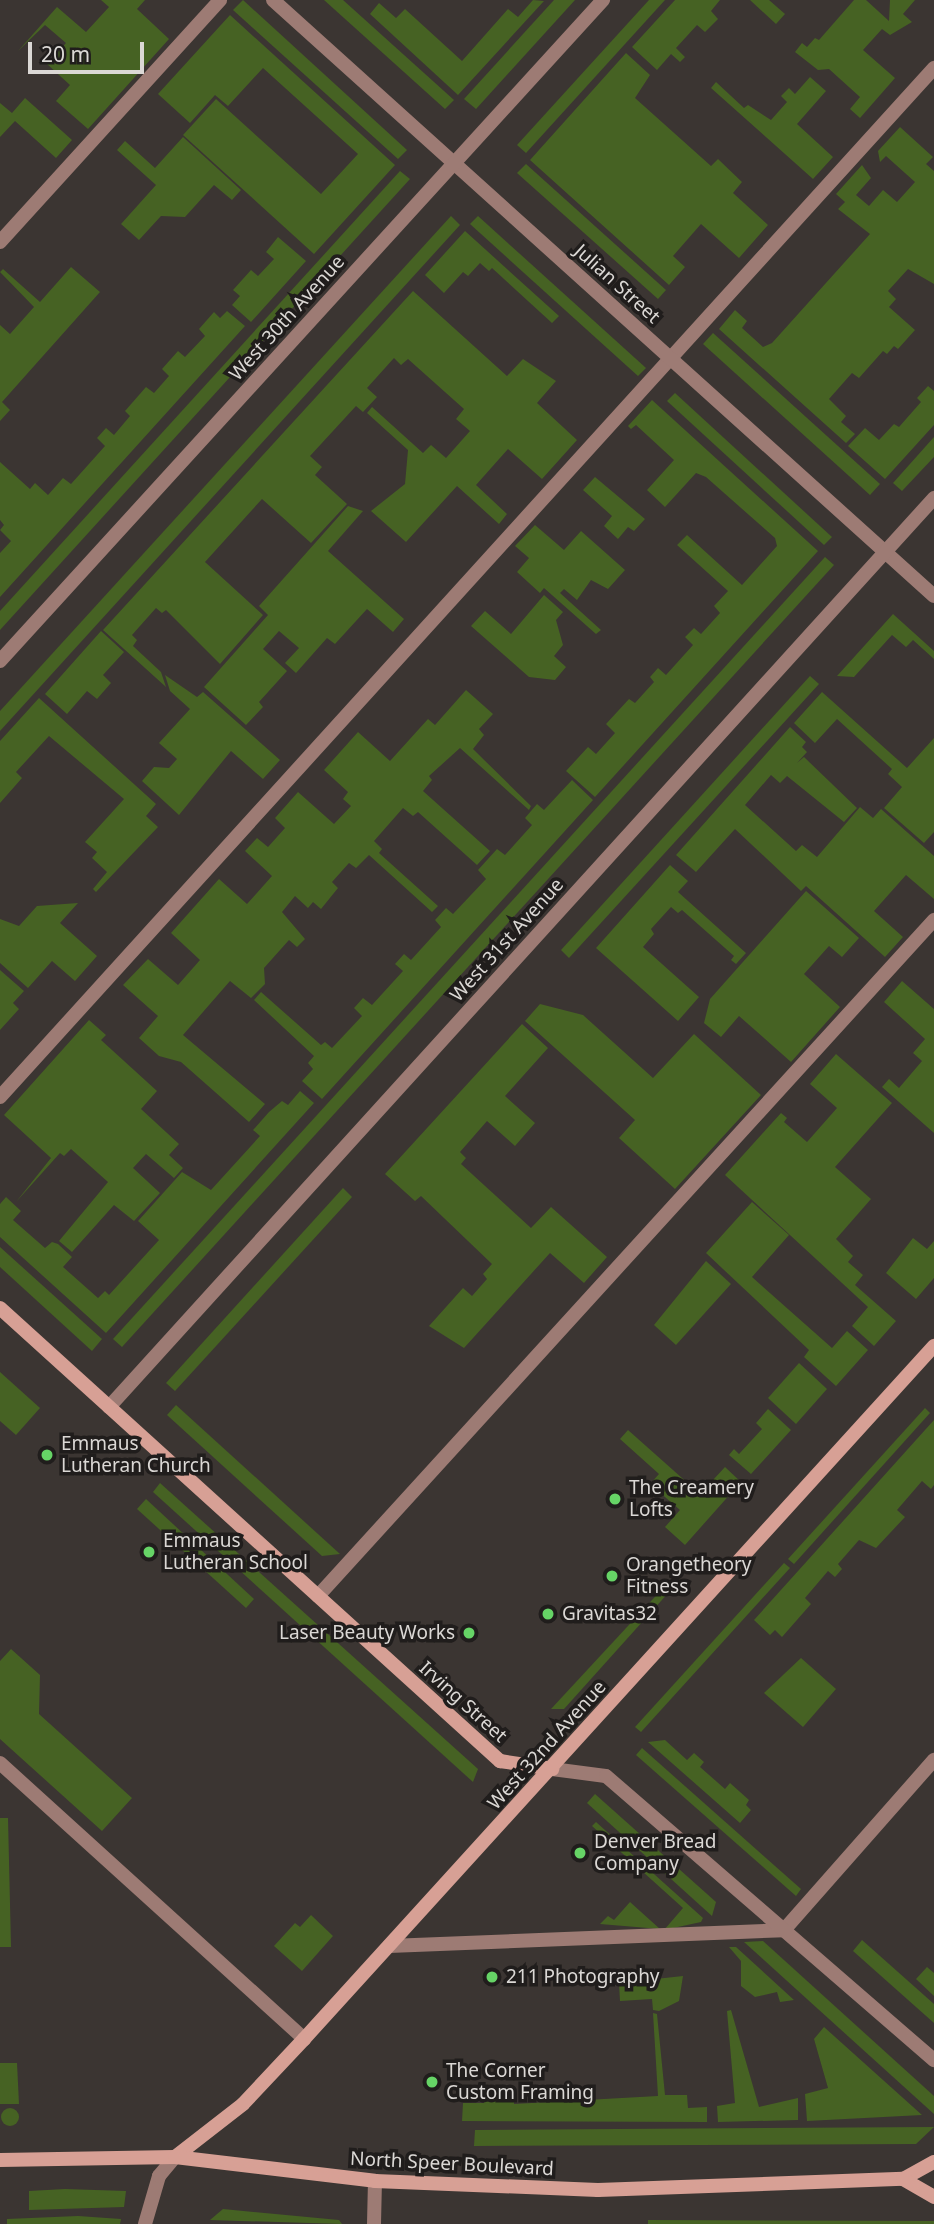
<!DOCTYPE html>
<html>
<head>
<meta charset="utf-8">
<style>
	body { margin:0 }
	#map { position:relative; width:934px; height:2224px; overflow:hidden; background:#3b3532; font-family:"Noto Sans",sans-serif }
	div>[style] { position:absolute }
	.green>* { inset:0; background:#466223 }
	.round { border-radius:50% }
	.lane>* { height:14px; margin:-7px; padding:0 7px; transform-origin:7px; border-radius:7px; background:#9d7b74 }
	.street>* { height:14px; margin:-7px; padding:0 7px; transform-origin:7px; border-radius:7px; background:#9d7b74 }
	.secondary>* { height:14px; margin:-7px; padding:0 7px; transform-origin:7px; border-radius:7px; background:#d7a095 }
	.dots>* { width:19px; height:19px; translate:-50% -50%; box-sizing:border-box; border:4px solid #201d1c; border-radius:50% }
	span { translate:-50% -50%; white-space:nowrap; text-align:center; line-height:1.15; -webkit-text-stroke:7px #201d1c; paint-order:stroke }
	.street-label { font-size:19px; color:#dbd8d5 }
	.poi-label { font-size:19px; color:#dbd8d5 }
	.left { translate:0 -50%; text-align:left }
	.right { translate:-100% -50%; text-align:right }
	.scale { position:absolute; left:28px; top:42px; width:116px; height:32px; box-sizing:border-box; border:4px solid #dbd8d5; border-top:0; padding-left:9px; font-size:21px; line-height:24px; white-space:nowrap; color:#dbd8d5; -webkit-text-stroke:5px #201d1c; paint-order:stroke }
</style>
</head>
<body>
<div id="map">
	<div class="green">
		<i style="clip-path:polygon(101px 0,145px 0,137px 9px,169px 39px,88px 129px,56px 101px,70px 85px,47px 64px,66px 43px,45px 25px,18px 51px,57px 7px,86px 32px,109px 7px)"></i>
		<i style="clip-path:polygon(243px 0,407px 150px,398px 159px,233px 10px)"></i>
		<i style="clip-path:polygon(324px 0,343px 0,454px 100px,445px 109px)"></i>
		<i style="clip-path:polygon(533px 0,544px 1px,458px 95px,370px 14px,379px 3px,396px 18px,405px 9px,462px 61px,508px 9px,518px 17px)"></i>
		<i style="clip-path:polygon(554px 0,575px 0,476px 109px,464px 99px)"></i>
		<i style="clip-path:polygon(649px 0,665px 0,526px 153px,517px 145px)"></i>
		<i style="clip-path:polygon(675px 0,720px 0,711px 11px,718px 19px,705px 32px,697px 25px,676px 48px,685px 57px,680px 62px,671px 54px,657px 70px,632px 47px)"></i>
		<i style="clip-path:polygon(750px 0,769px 0,785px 14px,776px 24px)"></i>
		<i style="clip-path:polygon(854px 0,866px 0,889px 21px,890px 0,915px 0,903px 14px,912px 22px,890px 35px,882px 29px,863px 50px,895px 78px,860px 118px,850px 109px,860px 97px,829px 69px,818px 70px,795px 52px,802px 43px,807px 47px,815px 38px,819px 40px)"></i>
		<i style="clip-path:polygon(230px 15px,395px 165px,314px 254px,183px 135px,216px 99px,321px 194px,358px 154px,263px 68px,228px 106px,215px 95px,190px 123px,158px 94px)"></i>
		<i style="clip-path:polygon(626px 53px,650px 75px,635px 98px,711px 166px,718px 159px,742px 182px,733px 193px,768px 225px,739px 258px,701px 224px,673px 256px,685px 267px,669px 285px,530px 160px)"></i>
		<i style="clip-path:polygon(810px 77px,826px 91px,797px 124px,833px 157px,813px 179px,711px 88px,716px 82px,744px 108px,748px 105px,771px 120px,787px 102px,781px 96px,789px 88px,795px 94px)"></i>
		<i style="clip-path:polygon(25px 98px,72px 140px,56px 158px,15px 121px,0 137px,0 103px,12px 113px)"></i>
		<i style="clip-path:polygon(900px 127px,933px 157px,926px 164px,934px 171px,934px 284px,908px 269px,888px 291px,896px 299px,889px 307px,915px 330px,898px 349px,894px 346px,887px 354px,883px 351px,859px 378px,852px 373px,829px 399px,846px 416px,841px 422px,855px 434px,846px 443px,719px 329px,735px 310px,747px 321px,742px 328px,763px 347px,772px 343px,870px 234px,838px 209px,845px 202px,836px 194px,862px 165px,871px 178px,856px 195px,869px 206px,883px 190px,897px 202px,915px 182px,886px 156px,880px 162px,878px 151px)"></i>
		<i style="clip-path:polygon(183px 137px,241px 190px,232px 200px,214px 185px,185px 217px,161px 216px,139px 240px,121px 224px,156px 185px,117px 150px,125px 141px,155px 168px)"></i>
		<i style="clip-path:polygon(526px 164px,666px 290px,658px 299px,517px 173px)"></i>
		<i style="clip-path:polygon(400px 171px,410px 179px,0 630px,0 611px)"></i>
		<i style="clip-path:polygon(451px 216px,460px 225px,0 731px,0 711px)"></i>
		<i style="clip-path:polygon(478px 216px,646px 368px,638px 376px,470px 224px)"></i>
		<i style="clip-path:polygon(465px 231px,559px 316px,552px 323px,492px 268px,489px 271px,480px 263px,468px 276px,463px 272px,444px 293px,425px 275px)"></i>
		<i style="clip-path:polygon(278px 237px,306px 261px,251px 322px,232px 305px,240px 296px,233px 290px,251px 270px,258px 276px,274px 259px,266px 252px)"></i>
		<i style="clip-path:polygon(71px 267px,100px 292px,2px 402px,10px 410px,0 421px,0 325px,10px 334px,34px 307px,0 272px,3px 269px,40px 302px)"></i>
		<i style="clip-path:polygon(413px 291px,507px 376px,523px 359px,556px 381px,537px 403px,577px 440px,542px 479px,508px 449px,476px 485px,507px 514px,499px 524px,457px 486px,406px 542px,371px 511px,405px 484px,408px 450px,367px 413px,372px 407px,423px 453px,431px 445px,446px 458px,470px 431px,456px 419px,464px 409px,408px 359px,401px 365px,394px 358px,367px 388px,377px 397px,363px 412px,356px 406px,310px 456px,322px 467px,315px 475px,347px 504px,311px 543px,262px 499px,205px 562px,263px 615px,220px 664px,166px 610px,162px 613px,156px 608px,132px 635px,137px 640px,133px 646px,161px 672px,166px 687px,103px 630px)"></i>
		<i style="clip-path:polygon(227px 311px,245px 326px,0 597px,0 553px,11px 541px,0 530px,4px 525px,0 520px,0 462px,30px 489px,35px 483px,48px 495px,63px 478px,71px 484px,105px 446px,97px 438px,106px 428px,114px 435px,130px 416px,125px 411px,146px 387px,154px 393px,169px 376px,162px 369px,178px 351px,185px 357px,205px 336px,199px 329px,214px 312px,220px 318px)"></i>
		<i style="clip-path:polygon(713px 333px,880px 484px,870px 495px,703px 344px)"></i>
		<i style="clip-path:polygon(928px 386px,934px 391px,934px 425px,885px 479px,848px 446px,865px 428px,879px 440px,894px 424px,899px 427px,921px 402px,917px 398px)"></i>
		<i style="clip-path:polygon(675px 393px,832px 537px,824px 545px,667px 401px)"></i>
		<i style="clip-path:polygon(652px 400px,818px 551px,595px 797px,566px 771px,588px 747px,596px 754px,615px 733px,606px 724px,629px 699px,635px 703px,654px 682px,650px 677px,658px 668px,666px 675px,693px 645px,685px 637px,694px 628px,701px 634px,720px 613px,714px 606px,728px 591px,677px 545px,687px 535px,742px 585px,777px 546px,775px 538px,706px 477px,696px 473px,665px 507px,647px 490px,674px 460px,636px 425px,631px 429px,628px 426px)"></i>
		<i style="clip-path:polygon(934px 437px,934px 457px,902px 491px,893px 483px)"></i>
		<i style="clip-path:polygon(595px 477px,645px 519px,634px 531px,628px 527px,618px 539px,604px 526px,612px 516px,583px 490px)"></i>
		<i style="clip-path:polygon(348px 506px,363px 511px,328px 551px,404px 619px,393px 632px,367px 609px,335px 644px,327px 638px,296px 673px,285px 663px,299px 648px,279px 631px,263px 649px,287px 671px,259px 702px,263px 707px,246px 725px,204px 687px,268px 615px,259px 606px)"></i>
		<i style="clip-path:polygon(535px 525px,564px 550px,581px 531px,625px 570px,608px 589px,591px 580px,577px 600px,564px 589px,560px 593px,601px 630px,596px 634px,544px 588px,540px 593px,517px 572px,529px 558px,515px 546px)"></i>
		<i style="clip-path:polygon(825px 557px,834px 565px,122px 1347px,113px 1339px)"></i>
		<i style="clip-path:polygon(544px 595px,563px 612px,556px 620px,563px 645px,554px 656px,566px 667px,555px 680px,529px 677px,471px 626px,485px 611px,511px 634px)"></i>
		<i style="clip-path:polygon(893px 614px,934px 651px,934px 659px,913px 640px,906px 647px,892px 635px,854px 677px,837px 676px)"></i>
		<i style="clip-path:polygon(101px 631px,124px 652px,103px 675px,111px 683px,97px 699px,87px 691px,67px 714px,45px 694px)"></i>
		<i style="clip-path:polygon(165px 675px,197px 697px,203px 692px,280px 760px,263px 779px,231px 751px,179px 815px,142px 781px,154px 767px,169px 768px,177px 759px,159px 743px,190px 709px,170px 691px)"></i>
		<i style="clip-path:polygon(810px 676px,819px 684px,569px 958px,561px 950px)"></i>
		<i style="clip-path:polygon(466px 690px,493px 714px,479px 729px,484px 735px,473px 749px,531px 806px,529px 810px,460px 748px,429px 776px,432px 780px,423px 791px,490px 851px,477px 865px,418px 812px,413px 816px,403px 808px,374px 841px,382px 849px,379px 853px,438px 906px,432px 912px,369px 855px,356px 868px,349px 863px,332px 882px,338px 888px,321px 909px,313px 902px,308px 908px,295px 896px,282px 912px,305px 939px,297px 947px,289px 940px,264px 968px,265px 984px,251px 998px,230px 981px,183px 1035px,265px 1104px,249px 1122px,181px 1062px,159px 1056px,139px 1038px,158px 1016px,123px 985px,148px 959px,178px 985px,200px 960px,171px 933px,219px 879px,247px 904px,272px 876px,245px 851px,257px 838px,268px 847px,285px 828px,275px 818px,298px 792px,334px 824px,351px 806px,343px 799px,348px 792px,324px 770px,358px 732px,390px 761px,428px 719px,435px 725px)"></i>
		<i style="clip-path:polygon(822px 692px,907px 768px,934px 738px,934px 832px,924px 843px,884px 808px,902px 787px,888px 774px,892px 769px,837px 719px,815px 743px,794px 723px)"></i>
		<i style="clip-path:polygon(39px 698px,156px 804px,146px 816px,158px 827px,96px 892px,93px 889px,107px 872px,92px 858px,97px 852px,85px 842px,124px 799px,49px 736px,16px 772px,22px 778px,0 803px,0 741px)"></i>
		<i style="clip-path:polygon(790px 727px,806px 742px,802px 747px,807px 752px,797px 763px,804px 757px,857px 808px,844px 822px,787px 776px,780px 783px,771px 775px,745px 805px,796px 851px,802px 845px,817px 857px,860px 807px,873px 818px,881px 809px,934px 856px,934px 899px,906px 875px,874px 911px,903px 937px,885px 957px,806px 886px,801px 891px,735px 829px,696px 872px,676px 855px)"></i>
		<i style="clip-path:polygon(572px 780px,593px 800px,322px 1099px,302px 1081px,313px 1069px,308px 1063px,314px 1056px,254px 1000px,261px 992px,321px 1045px,325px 1042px,332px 1048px,362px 1016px,354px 1008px,363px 998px,372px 1005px,403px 971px,395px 964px,404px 954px,411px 960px,441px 927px,435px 920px,446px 908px,453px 914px,486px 879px,478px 870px,497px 849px,505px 855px,532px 825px,525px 818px,537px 804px,544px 810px)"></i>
		<i style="clip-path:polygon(670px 865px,688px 881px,678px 892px,746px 953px,736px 964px,731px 960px,734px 956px,682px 910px,678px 913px,671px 907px,651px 929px,654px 934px,643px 947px,699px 997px,678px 1021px,596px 948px)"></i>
		<i style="clip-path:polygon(806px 891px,859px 938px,842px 957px,829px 946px,804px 974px,840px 1007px,791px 1062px,739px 1016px,721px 1037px,704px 1023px,710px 999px)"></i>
		<i style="clip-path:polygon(78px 903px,60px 923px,97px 956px,75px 981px,52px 961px,28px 988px,0 963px,0 919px,19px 926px,37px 906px)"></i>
		<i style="clip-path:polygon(0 970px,24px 991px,13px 1003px,19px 1009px,0 1030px)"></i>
		<i style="clip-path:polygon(902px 981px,934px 1009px,934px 1133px,882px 1087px,889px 1079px,899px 1088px,922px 1061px,913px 1053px,925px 1039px,884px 1002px)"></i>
		<i style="clip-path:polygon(540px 1004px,583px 1015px,653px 1078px,694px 1034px,761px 1095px,675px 1189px,619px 1138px,635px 1120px,525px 1021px)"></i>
		<i style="clip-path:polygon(89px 1020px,106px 1035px,101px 1040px,157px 1091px,141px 1109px,179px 1144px,169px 1155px,183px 1168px,174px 1178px,146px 1154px,133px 1168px,160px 1193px,134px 1221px,114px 1205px,72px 1252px,59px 1241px,108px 1182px,71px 1149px,64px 1156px,60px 1153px,16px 1202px,51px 1158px,4px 1115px)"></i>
		<i style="clip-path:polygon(522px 1024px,548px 1048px,505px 1096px,535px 1123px,515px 1146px,487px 1121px,460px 1152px,466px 1158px,461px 1164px,531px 1228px,551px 1207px,607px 1257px,584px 1283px,550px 1253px,464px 1348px,429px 1326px,463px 1288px,472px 1296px,487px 1279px,483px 1274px,492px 1264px,421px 1196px,415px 1201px,385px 1174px)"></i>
		<i style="clip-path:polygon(836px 1054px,892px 1103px,835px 1167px,871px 1199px,836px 1239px,853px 1256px,848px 1262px,863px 1275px,855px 1285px,896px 1321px,874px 1346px,852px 1326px,868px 1307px,725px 1175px,781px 1113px,787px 1118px,784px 1122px,807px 1142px,837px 1108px,810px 1084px)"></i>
		<i style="clip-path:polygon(300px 1091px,314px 1103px,106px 1333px,0 1237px,0 1204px,6px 1197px,21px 1211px,13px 1220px,45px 1248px,52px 1242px,58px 1244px,72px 1257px,63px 1267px,98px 1298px,105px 1291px,109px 1295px,159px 1240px,138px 1221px,182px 1172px,211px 1190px,260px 1136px,253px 1130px,269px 1112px,282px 1101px,288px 1105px)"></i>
		<i style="clip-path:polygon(343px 1188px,352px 1197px,175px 1391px,166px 1383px)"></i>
		<i style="clip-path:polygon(752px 1202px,789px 1235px,752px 1277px,832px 1348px,847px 1331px,868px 1350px,836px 1386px,804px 1357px,809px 1350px,706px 1253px)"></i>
		<i style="clip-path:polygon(913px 1238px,927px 1249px,934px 1241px,934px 1278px,916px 1299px,886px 1273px)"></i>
		<i style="clip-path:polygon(0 1247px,102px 1339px,92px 1351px,0 1267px)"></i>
		<i style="clip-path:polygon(706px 1261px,731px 1284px,676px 1345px,654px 1325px)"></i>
		<i style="clip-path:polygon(799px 1363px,827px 1389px,796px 1424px,768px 1398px)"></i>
		<i style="clip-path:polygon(0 1372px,40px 1408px,16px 1435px,0 1421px)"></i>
		<i style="clip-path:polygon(176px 1405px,340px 1554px,322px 1556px,167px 1415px)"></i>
		<i style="clip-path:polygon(925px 1408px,930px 1413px,794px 1564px,788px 1559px)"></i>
		<i style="clip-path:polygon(768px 1409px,791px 1430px,751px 1474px,729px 1455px,734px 1449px,739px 1454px,762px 1429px,756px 1423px)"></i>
		<i style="clip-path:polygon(934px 1420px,934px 1485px,931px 1489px,922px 1481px,897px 1510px,905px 1517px,876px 1548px,859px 1540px,838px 1564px,842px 1569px,835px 1577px,828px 1571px,805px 1598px,811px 1604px,782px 1637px,775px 1630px,770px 1635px,754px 1620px)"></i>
		<i style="clip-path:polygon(628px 1430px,700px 1494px,725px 1467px,741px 1482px,685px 1545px,665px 1527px,680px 1510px,650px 1484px,659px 1474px,620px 1439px)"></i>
		<i style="clip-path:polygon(160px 1483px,478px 1769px,473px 1782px,153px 1492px)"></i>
		<i style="clip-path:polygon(146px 1499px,254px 1599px,246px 1608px,137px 1509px)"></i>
		<i style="clip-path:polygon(784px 1563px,790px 1568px,641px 1732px,635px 1727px)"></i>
		<i style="clip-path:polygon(665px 1586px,670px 1591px,564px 1709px,551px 1709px)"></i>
		<i style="clip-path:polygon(11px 1649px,40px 1675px,39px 1714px,132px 1798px,102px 1831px,0 1739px,0 1661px)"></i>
		<i style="clip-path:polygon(801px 1658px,836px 1689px,803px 1727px,764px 1693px)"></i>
		<i style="clip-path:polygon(665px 1740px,687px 1760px,694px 1753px,704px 1762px,700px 1767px,725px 1789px,730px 1783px,749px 1800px,746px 1805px,751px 1810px,740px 1823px,648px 1742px)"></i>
		<i style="clip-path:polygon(642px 1748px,801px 1889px,796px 1896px,636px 1755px)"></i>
		<i style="clip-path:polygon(595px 1794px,716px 1902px,712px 1916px,587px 1803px)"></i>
		<i style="clip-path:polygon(0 1818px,8px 1818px,11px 1947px,0 1947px)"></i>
		<i style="clip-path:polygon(596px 1822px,703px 1918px,701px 1922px,664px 1930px,683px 1908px,592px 1826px)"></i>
		<i style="clip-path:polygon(630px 1902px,660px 1929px,600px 1924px,608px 1916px,614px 1920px)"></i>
		<i style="clip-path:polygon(311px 1915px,333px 1936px,302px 1971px,274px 1946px,295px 1923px,300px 1927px)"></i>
		<i style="clip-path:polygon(862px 1940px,934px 2004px,934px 2023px,853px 1951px)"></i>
		<i style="clip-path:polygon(763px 1941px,934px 2096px,934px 2114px,744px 1942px)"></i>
		<i style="clip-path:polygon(729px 1947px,736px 1947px,794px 2000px,780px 2002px,777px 1992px,755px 1997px,741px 1986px,741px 1961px)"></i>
		<i style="clip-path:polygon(927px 1967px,934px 1973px,934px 1996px,916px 1979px)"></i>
		<i style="clip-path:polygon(683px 1976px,679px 2001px,659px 2011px,653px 2010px,652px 1999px,620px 2001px,619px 1983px)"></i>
		<i style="clip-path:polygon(731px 2010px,759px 2107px,798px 2098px,798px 2120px,718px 2122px,717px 2106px,735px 2103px,727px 2011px)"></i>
		<i style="clip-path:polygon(653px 2013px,657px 2014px,665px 2095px,687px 2095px,688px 2108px,707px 2107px,707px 2122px,462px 2121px,463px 2103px,484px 2103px,484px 2093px,514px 2094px,514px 2104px,658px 2096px)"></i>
		<i style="clip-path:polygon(824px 2027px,922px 2115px,807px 2121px,805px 2094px,828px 2088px,814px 2039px)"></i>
		<i style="clip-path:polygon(0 2063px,17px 2063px,19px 2104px,0 2104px)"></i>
		<i class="round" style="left:1px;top:2108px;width:18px;height:18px"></i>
		<i style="clip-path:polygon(934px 2127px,916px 2144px,474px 2146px,475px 2130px)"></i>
		<i style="clip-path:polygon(29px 2191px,65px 2189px,126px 2191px,124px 2207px,29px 2210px)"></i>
		<i style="clip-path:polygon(223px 2209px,339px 2220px,342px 2224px,210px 2220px)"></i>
		<i style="clip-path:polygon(78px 2216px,121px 2219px,120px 2224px,7px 2224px,7px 2219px)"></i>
		<i style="clip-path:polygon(648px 2220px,934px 2221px,934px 2224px,648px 2224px)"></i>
	</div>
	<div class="lane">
		<i style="left:0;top:242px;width:327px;rotate:-47.7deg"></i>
		<i style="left:0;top:1097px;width:1390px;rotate:-47.77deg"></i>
		<i style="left:318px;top:1596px;width:915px;rotate:-47.66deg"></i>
		<i style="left:0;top:1763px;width:411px;rotate:42.2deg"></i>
		<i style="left:389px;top:1946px;width:395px;rotate:-2.3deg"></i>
		<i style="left:784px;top:1930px;width:227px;rotate:-48.6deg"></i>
	</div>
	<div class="street">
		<i style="left:273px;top:0;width:890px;rotate:42.04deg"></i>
		<i style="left:0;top:661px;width:895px;rotate:-47.63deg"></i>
		<i style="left:109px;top:1407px;width:1228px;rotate:-47.77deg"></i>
		<i style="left:552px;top:1769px;width:54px;rotate:7.4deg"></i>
		<i style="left:606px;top:1776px;width:434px;rotate:40.9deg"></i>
		<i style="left:145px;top:2224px;width:50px;rotate:-73.7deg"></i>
		<i style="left:159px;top:2176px;width:25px;rotate:-50deg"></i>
		<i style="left:374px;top:2224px;width:43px;rotate:-88.7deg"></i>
	</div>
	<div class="secondary">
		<i style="left:0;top:1308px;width:675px;rotate:42.18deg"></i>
		<i style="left:500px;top:1761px;width:53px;rotate:8.7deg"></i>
		<i style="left:175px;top:2157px;width:86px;rotate:-37.9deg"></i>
		<i style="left:243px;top:2104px;width:89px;rotate:-46.8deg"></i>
		<i style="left:304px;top:2039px;width:937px;rotate:-47.73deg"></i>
		<i style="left:0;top:2160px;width:175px;rotate:-1deg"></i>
		<i style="left:175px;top:2157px;width:201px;rotate:6.8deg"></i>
		<i style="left:375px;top:2181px;width:223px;rotate:2.3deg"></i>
		<i style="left:598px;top:2190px;width:305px;rotate:-2.1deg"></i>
		<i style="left:903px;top:2179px;width:35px;rotate:-29deg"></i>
		<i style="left:903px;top:2179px;width:36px;rotate:30deg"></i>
	</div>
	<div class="dots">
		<i style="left:47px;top:1455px;background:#66d466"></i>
		<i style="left:615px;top:1499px;background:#66d466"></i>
		<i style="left:149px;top:1552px;background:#66d466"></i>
		<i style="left:612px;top:1576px;background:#66d466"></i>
		<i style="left:548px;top:1614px;background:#66d466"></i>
		<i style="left:469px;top:1633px;background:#66d466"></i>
		<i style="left:580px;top:1853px;background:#66d466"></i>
		<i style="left:492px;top:1977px;background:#66d466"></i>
		<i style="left:432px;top:2082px;background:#66d466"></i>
	</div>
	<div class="street-label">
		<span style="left:617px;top:284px;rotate:42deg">Julian Street</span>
		<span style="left:287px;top:318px;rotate:-48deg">West 30th Avenue</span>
		<span style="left:507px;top:940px;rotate:-48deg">West 31st Avenue</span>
		<span style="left:463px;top:1702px;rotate:42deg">Irving Street</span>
		<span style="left:547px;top:1745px;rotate:-48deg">West 32nd Avenue</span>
		<span style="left:452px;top:2164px;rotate:3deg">North Speer Boulevard</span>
	</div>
	<div class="poi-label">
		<span class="left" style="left:61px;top:1455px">Emmaus<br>Lutheran Church</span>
		<span class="left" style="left:629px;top:1499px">The Creamery<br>Lofts</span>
		<span class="left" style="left:163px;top:1552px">Emmaus<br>Lutheran School</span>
		<span class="left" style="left:626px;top:1576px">Orangetheory<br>Fitness</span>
		<span class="left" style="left:562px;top:1614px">Gravitas32</span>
		<span class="right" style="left:455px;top:1633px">Laser Beauty Works</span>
		<span class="left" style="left:594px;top:1853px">Denver Bread<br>Company</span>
		<span class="left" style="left:506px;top:1977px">211 Photography</span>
		<span class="left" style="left:446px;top:2082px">The Corner<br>Custom Framing</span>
	</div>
	<div class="scale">20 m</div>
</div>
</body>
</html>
